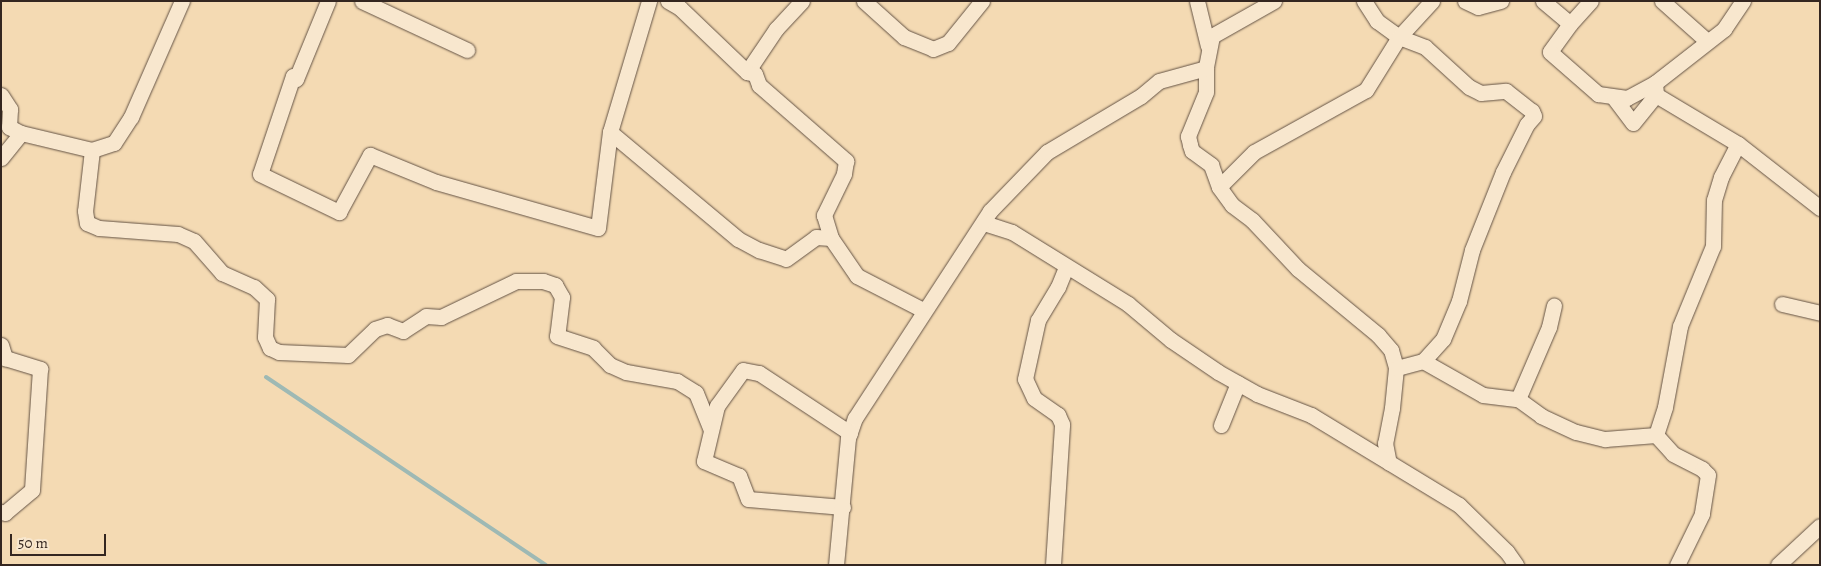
<!DOCTYPE html>
<html>
<head>
<meta charset="utf-8">
<style>
	body { margin:0 }
	#map { position:relative; width:1821px; height:566px; overflow:hidden; background:#f4dab3; font-family:Alegreya,serif }
	div>[style] { position:absolute }
	.stream>* { height:4px; margin:-2px; padding:0 2px; transform-origin:2px; border-radius:2px; background:#9eb9b4 }
	.roads { filter:drop-shadow(0 0 1px #645345) drop-shadow(0 0 1px #645345) }
	.minor>* { height:15px; margin:-7.5px; padding:0 7.5px; transform-origin:7.5px; border-radius:7.5px; background:#f8e7ce }
	span { translate:-50% -50%; white-space:nowrap; text-align:center; line-height:1.15; -webkit-text-stroke:4px #f8e7ce; paint-order:stroke }
	.frame { position:absolute; inset:0; border:2px solid #342620; pointer-events:none }
	.scale { position:absolute; left:10px; top:534px; width:96px; height:22px; box-sizing:border-box; border:2px solid #342620; border-top:0; padding-left:6px; font-size:15px; line-height:18px; white-space:nowrap; color:#342620; -webkit-text-stroke:4px #f8e7ce; paint-order:stroke }
</style>
</head>
<body>
<div id="map">
	<div class="stream">
		<i style="left:266px;top:377px;width:337px;rotate:33.9deg"></i>
	</div>
	<div class="roads">
		<div class="minor">
			<i style="left:328px;top:1px;width:84px;rotate:112.3deg"></i>
			<i style="left:296px;top:79px;width:4px;rotate:-135deg"></i>
			<i style="left:293px;top:76px;width:103px;rotate:108.6deg"></i>
			<i style="left:260px;top:174px;width:88px;rotate:25.7deg"></i>
			<i style="left:339px;top:212px;width:65px;rotate:-61.5deg"></i>
			<i style="left:370px;top:155px;width:71px;rotate:22.2deg"></i>
			<i style="left:436px;top:182px;width:168px;rotate:15.9deg"></i>
			<i style="left:598px;top:228px;width:97px;rotate:-82.9deg"></i>
			<i style="left:610px;top:132px;width:137px;rotate:-73.4deg"></i>
			<i style="left:362px;top:1px;width:116px;rotate:25deg"></i>
			<i style="left:668px;top:1px;width:14px;rotate:30deg"></i>
			<i style="left:680px;top:8px;width:93px;rotate:43.7deg"></i>
			<i style="left:747px;top:72px;width:52px;rotate:-56deg"></i>
			<i style="left:776px;top:29px;width:38px;rotate:-47deg"></i>
			<i style="left:864px;top:1px;width:54px;rotate:42deg"></i>
			<i style="left:904px;top:37px;width:31px;rotate:22deg"></i>
			<i style="left:933px;top:49px;width:16px;rotate:-22deg"></i>
			<i style="left:948px;top:43px;width:54px;rotate:-51deg"></i>
			<i style="left:1197px;top:1px;width:46px;rotate:76.3deg"></i>
			<i style="left:1274px;top:1px;width:71px;rotate:150.6deg"></i>
			<i style="left:1212px;top:36px;width:33px;rotate:101deg"></i>
			<i style="left:1206px;top:68px;width:24px;rotate:90deg"></i>
			<i style="left:1206px;top:92px;width:48px;rotate:112.2deg"></i>
			<i style="left:1188px;top:136px;width:9px;rotate:77deg"></i>
			<i style="left:1190px;top:145px;width:6px;rotate:72deg"></i>
			<i style="left:1192px;top:151px;width:24px;rotate:36deg"></i>
			<i style="left:1211px;top:165px;width:23px;rotate:70deg"></i>
			<i style="left:1219px;top:187px;width:22px;rotate:54deg"></i>
			<i style="left:1232px;top:205px;width:25px;rotate:37deg"></i>
			<i style="left:1252px;top:220px;width:67px;rotate:46.8deg"></i>
			<i style="left:1298px;top:269px;width:104px;rotate:39.5deg"></i>
			<i style="left:1378px;top:335px;width:20px;rotate:49deg"></i>
			<i style="left:1391px;top:350px;width:19px;rotate:74deg"></i>
			<i style="left:1396px;top:368px;width:40px;rotate:95.7deg"></i>
			<i style="left:1392px;top:408px;width:36px;rotate:101deg"></i>
			<i style="left:1385px;top:443px;width:20px;rotate:79deg"></i>
			<i style="left:1364px;top:1px;width:24px;rotate:57deg"></i>
			<i style="left:1377px;top:21px;width:27px;rotate:36deg"></i>
			<i style="left:1399px;top:37px;width:28px;rotate:21deg"></i>
			<i style="left:1425px;top:47px;width:59px;rotate:42.3deg"></i>
			<i style="left:1469px;top:87px;width:13px;rotate:27deg"></i>
			<i style="left:1481px;top:93px;width:25px;rotate:-5deg"></i>
			<i style="left:1506px;top:91px;width:33px;rotate:38deg"></i>
			<i style="left:1532px;top:111px;width:5px;rotate:68deg"></i>
			<i style="left:1534px;top:116px;width:11px;rotate:131deg"></i>
			<i style="left:1527px;top:124px;width:54px;rotate:116.6deg"></i>
			<i style="left:1503px;top:172px;width:84px;rotate:111.7deg"></i>
			<i style="left:1472px;top:250px;width:53px;rotate:104.3deg"></i>
			<i style="left:1459px;top:301px;width:41px;rotate:112.8deg"></i>
			<i style="left:1443px;top:339px;width:30px;rotate:132deg"></i>
			<i style="left:1423px;top:361px;width:28px;rotate:165deg"></i>
			<i style="left:1465px;top:1px;width:14px;rotate:25deg"></i>
			<i style="left:1478px;top:7px;width:24px;rotate:-15deg"></i>
			<i style="left:1543px;top:1px;width:35px;rotate:40deg"></i>
			<i style="left:1570px;top:24px;width:34px;rotate:126deg"></i>
			<i style="left:1550px;top:52px;width:64px;rotate:41.2deg"></i>
			<i style="left:1598px;top:94px;width:29px;rotate:8deg"></i>
			<i style="left:1627px;top:98px;width:32px;rotate:-28deg"></i>
			<i style="left:1655px;top:83px;width:12px;rotate:85deg"></i>
			<i style="left:1656px;top:95px;width:96px;rotate:30.9deg"></i>
			<i style="left:1738px;top:144px;width:104px;rotate:38deg"></i>
			<i style="left:1662px;top:1px;width:60px;rotate:41.6deg"></i>
			<i style="left:1570px;top:24px;width:31px;rotate:-48deg"></i>
			<i style="left:747px;top:72px;width:8px;rotate:14deg"></i>
			<i style="left:755px;top:74px;width:12px;rotate:70deg"></i>
			<i style="left:759px;top:85px;width:116px;rotate:41.1deg"></i>
			<i style="left:846px;top:161px;width:13px;rotate:99deg"></i>
			<i style="left:844px;top:174px;width:46px;rotate:116deg"></i>
			<i style="left:824px;top:215px;width:24px;rotate:73deg"></i>
			<i style="left:831px;top:238px;width:46px;rotate:55.6deg"></i>
			<i style="left:857px;top:276px;width:74px;rotate:27.3deg"></i>
			<i style="left:1655px;top:83px;width:88px;rotate:-38deg"></i>
			<i style="left:1724px;top:29px;width:34px;rotate:-56deg"></i>
			<i style="left:1px;top:95px;width:17px;rotate:57deg"></i>
			<i style="left:10px;top:109px;width:18px;rotate:93deg"></i>
			<i style="left:9px;top:127px;width:13px;rotate:27deg"></i>
			<i style="left:21px;top:133px;width:73px;rotate:13.5deg"></i>
			<i style="left:92px;top:150px;width:61px;rotate:96.5deg"></i>
			<i style="left:85px;top:211px;width:12px;rotate:81deg"></i>
			<i style="left:87px;top:223px;width:13px;rotate:23deg"></i>
			<i style="left:99px;top:228px;width:79px;rotate:4.3deg"></i>
			<i style="left:178px;top:234px;width:17px;rotate:24deg"></i>
			<i style="left:194px;top:241px;width:43px;rotate:48.8deg"></i>
			<i style="left:222px;top:273px;width:35px;rotate:24deg"></i>
			<i style="left:254px;top:287px;width:18px;rotate:43deg"></i>
			<i style="left:267px;top:299px;width:38px;rotate:93deg"></i>
			<i style="left:265px;top:337px;width:12px;rotate:66deg"></i>
			<i style="left:270px;top:348px;width:10px;rotate:24deg"></i>
			<i style="left:279px;top:352px;width:69px;rotate:2.5deg"></i>
			<i style="left:348px;top:355px;width:37px;rotate:-44deg"></i>
			<i style="left:375px;top:329px;width:13px;rotate:-18deg"></i>
			<i style="left:387px;top:325px;width:17px;rotate:21deg"></i>
			<i style="left:403px;top:331px;width:27px;rotate:-33deg"></i>
			<i style="left:426px;top:316px;width:15px;rotate:4deg"></i>
			<i style="left:441px;top:317px;width:83px;rotate:-25.6deg"></i>
			<i style="left:516px;top:281px;width:27px"></i>
			<i style="left:543px;top:281px;width:13px;rotate:18deg"></i>
			<i style="left:555px;top:285px;width:14px;rotate:60deg"></i>
			<i style="left:562px;top:297px;width:39px;rotate:97deg"></i>
			<i style="left:557px;top:336px;width:38px;rotate:18deg"></i>
			<i style="left:593px;top:348px;width:24px;rotate:45deg"></i>
			<i style="left:610px;top:365px;width:17px;rotate:24deg"></i>
			<i style="left:626px;top:372px;width:52px;rotate:10deg"></i>
			<i style="left:677px;top:381px;width:22px;rotate:32deg"></i>
			<i style="left:696px;top:393px;width:38px;rotate:68deg"></i>
			<i style="left:1614px;top:98px;width:31px;rotate:53deg"></i>
			<i style="left:1633px;top:123px;width:36px;rotate:-51deg"></i>
			<i style="left:610px;top:132px;width:167px;rotate:39.9deg"></i>
			<i style="left:738px;top:239px;width:24px;rotate:28deg"></i>
			<i style="left:759px;top:250px;width:28px;rotate:18deg"></i>
			<i style="left:786px;top:259px;width:37px;rotate:-36deg"></i>
			<i style="left:816px;top:237px;width:15px;rotate:4deg"></i>
			<i style="left:92px;top:150px;width:23px;rotate:-18deg"></i>
			<i style="left:114px;top:143px;width:31px;rotate:-57deg"></i>
			<i style="left:131px;top:117px;width:127px;rotate:-66.3deg"></i>
			<i style="left:1px;top:158px;width:32px;rotate:-51deg"></i>
			<i style="left:1219px;top:187px;width:49px;rotate:-45deg"></i>
			<i style="left:1254px;top:152px;width:128px;rotate:-29deg"></i>
			<i style="left:1366px;top:90px;width:62px;rotate:-58.1deg"></i>
			<i style="left:1399px;top:37px;width:49px;rotate:-47.5deg"></i>
			<i style="left:984px;top:223px;width:29px;rotate:18deg"></i>
			<i style="left:1012px;top:232px;width:137px;rotate:31.8deg"></i>
			<i style="left:1128px;top:304px;width:56px;rotate:39.9deg"></i>
			<i style="left:1171px;top:340px;width:57px;rotate:34.2deg"></i>
			<i style="left:1218px;top:372px;width:45px;rotate:29.4deg"></i>
			<i style="left:1257px;top:394px;width:58px;rotate:21.3deg"></i>
			<i style="left:1311px;top:415px;width:173px;rotate:31.3deg"></i>
			<i style="left:1459px;top:505px;width:67px;rotate:44.4deg"></i>
			<i style="left:1507px;top:552px;width:16px;rotate:55deg"></i>
			<i style="left:1782px;top:304px;width:39px;rotate:13deg"></i>
			<i style="left:1px;top:345px;width:14px;rotate:73deg"></i>
			<i style="left:5px;top:358px;width:37px;rotate:17deg"></i>
			<i style="left:40px;top:369px;width:121px;rotate:93.8deg"></i>
			<i style="left:32px;top:490px;width:35px;rotate:140deg"></i>
			<i style="left:5px;top:513px;width:4px;rotate:-166deg"></i>
			<i style="left:1423px;top:361px;width:69px;rotate:29.5deg"></i>
			<i style="left:1483px;top:395px;width:35px;rotate:7deg"></i>
			<i style="left:1518px;top:399px;width:29px;rotate:36deg"></i>
			<i style="left:1541px;top:416px;width:38px;rotate:25deg"></i>
			<i style="left:1576px;top:432px;width:30px;rotate:14deg"></i>
			<i style="left:1605px;top:439px;width:51px;rotate:-4.5deg"></i>
			<i style="left:1656px;top:435px;width:25px;rotate:48deg"></i>
			<i style="left:1673px;top:454px;width:33px;rotate:27deg"></i>
			<i style="left:1702px;top:469px;width:8px;rotate:45deg"></i>
			<i style="left:1708px;top:475px;width:39px;rotate:99deg"></i>
			<i style="left:1702px;top:514px;width:57px;rotate:116.1deg"></i>
			<i style="left:1518px;top:399px;width:78px;rotate:-66.7deg"></i>
			<i style="left:1549px;top:327px;width:22px;rotate:-77deg"></i>
			<i style="left:1221px;top:425px;width:45px;rotate:-68deg"></i>
			<i style="left:1656px;top:435px;width:29px;rotate:-72deg"></i>
			<i style="left:1665px;top:407px;width:82px;rotate:-79.5deg"></i>
			<i style="left:1680px;top:326px;width:87px;rotate:-67.6deg"></i>
			<i style="left:1713px;top:246px;width:46px;rotate:-88.8deg"></i>
			<i style="left:1714px;top:200px;width:24px;rotate:-73deg"></i>
			<i style="left:1721px;top:177px;width:37px;rotate:-63deg"></i>
			<i style="left:843px;top:507px;width:95px;rotate:-175.2deg"></i>
			<i style="left:748px;top:499px;width:25px;rotate:-111deg"></i>
			<i style="left:739px;top:476px;width:38px;rotate:-157deg"></i>
			<i style="left:704px;top:461px;width:57px;rotate:-76.7deg"></i>
			<i style="left:717px;top:406px;width:44px;rotate:-54.2deg"></i>
			<i style="left:743px;top:370px;width:16px;rotate:11deg"></i>
			<i style="left:759px;top:373px;width:109px;rotate:33.4deg"></i>
			<i style="left:836px;top:565px;width:128px;rotate:-84.6deg"></i>
			<i style="left:848px;top:438px;width:21px;rotate:-71deg"></i>
			<i style="left:855px;top:418px;width:247px;rotate:-56.9deg"></i>
			<i style="left:990px;top:211px;width:82px;rotate:-46deg"></i>
			<i style="left:1047px;top:152px;width:109px;rotate:-30.8deg"></i>
			<i style="left:1141px;top:96px;width:23px;rotate:-40deg"></i>
			<i style="left:1159px;top:81px;width:49px;rotate:-15.5deg"></i>
			<i style="left:1053px;top:565px;width:141px;rotate:-86.3deg"></i>
			<i style="left:1062px;top:424px;width:10px;rotate:-114deg"></i>
			<i style="left:1058px;top:415px;width:29px;rotate:-145deg"></i>
			<i style="left:1034px;top:398px;width:21px;rotate:-115deg"></i>
			<i style="left:1025px;top:379px;width:60px;rotate:-77.6deg"></i>
			<i style="left:1038px;top:320px;width:39px;rotate:-59deg"></i>
			<i style="left:1058px;top:287px;width:22px;rotate:-68deg"></i>
			<i style="left:1778px;top:565px;width:57px;rotate:-42.9deg"></i>
		</div>
	</div>
	<div class="frame"></div>
	<div class="scale">50 m</div>
</div>
</body>
</html>
